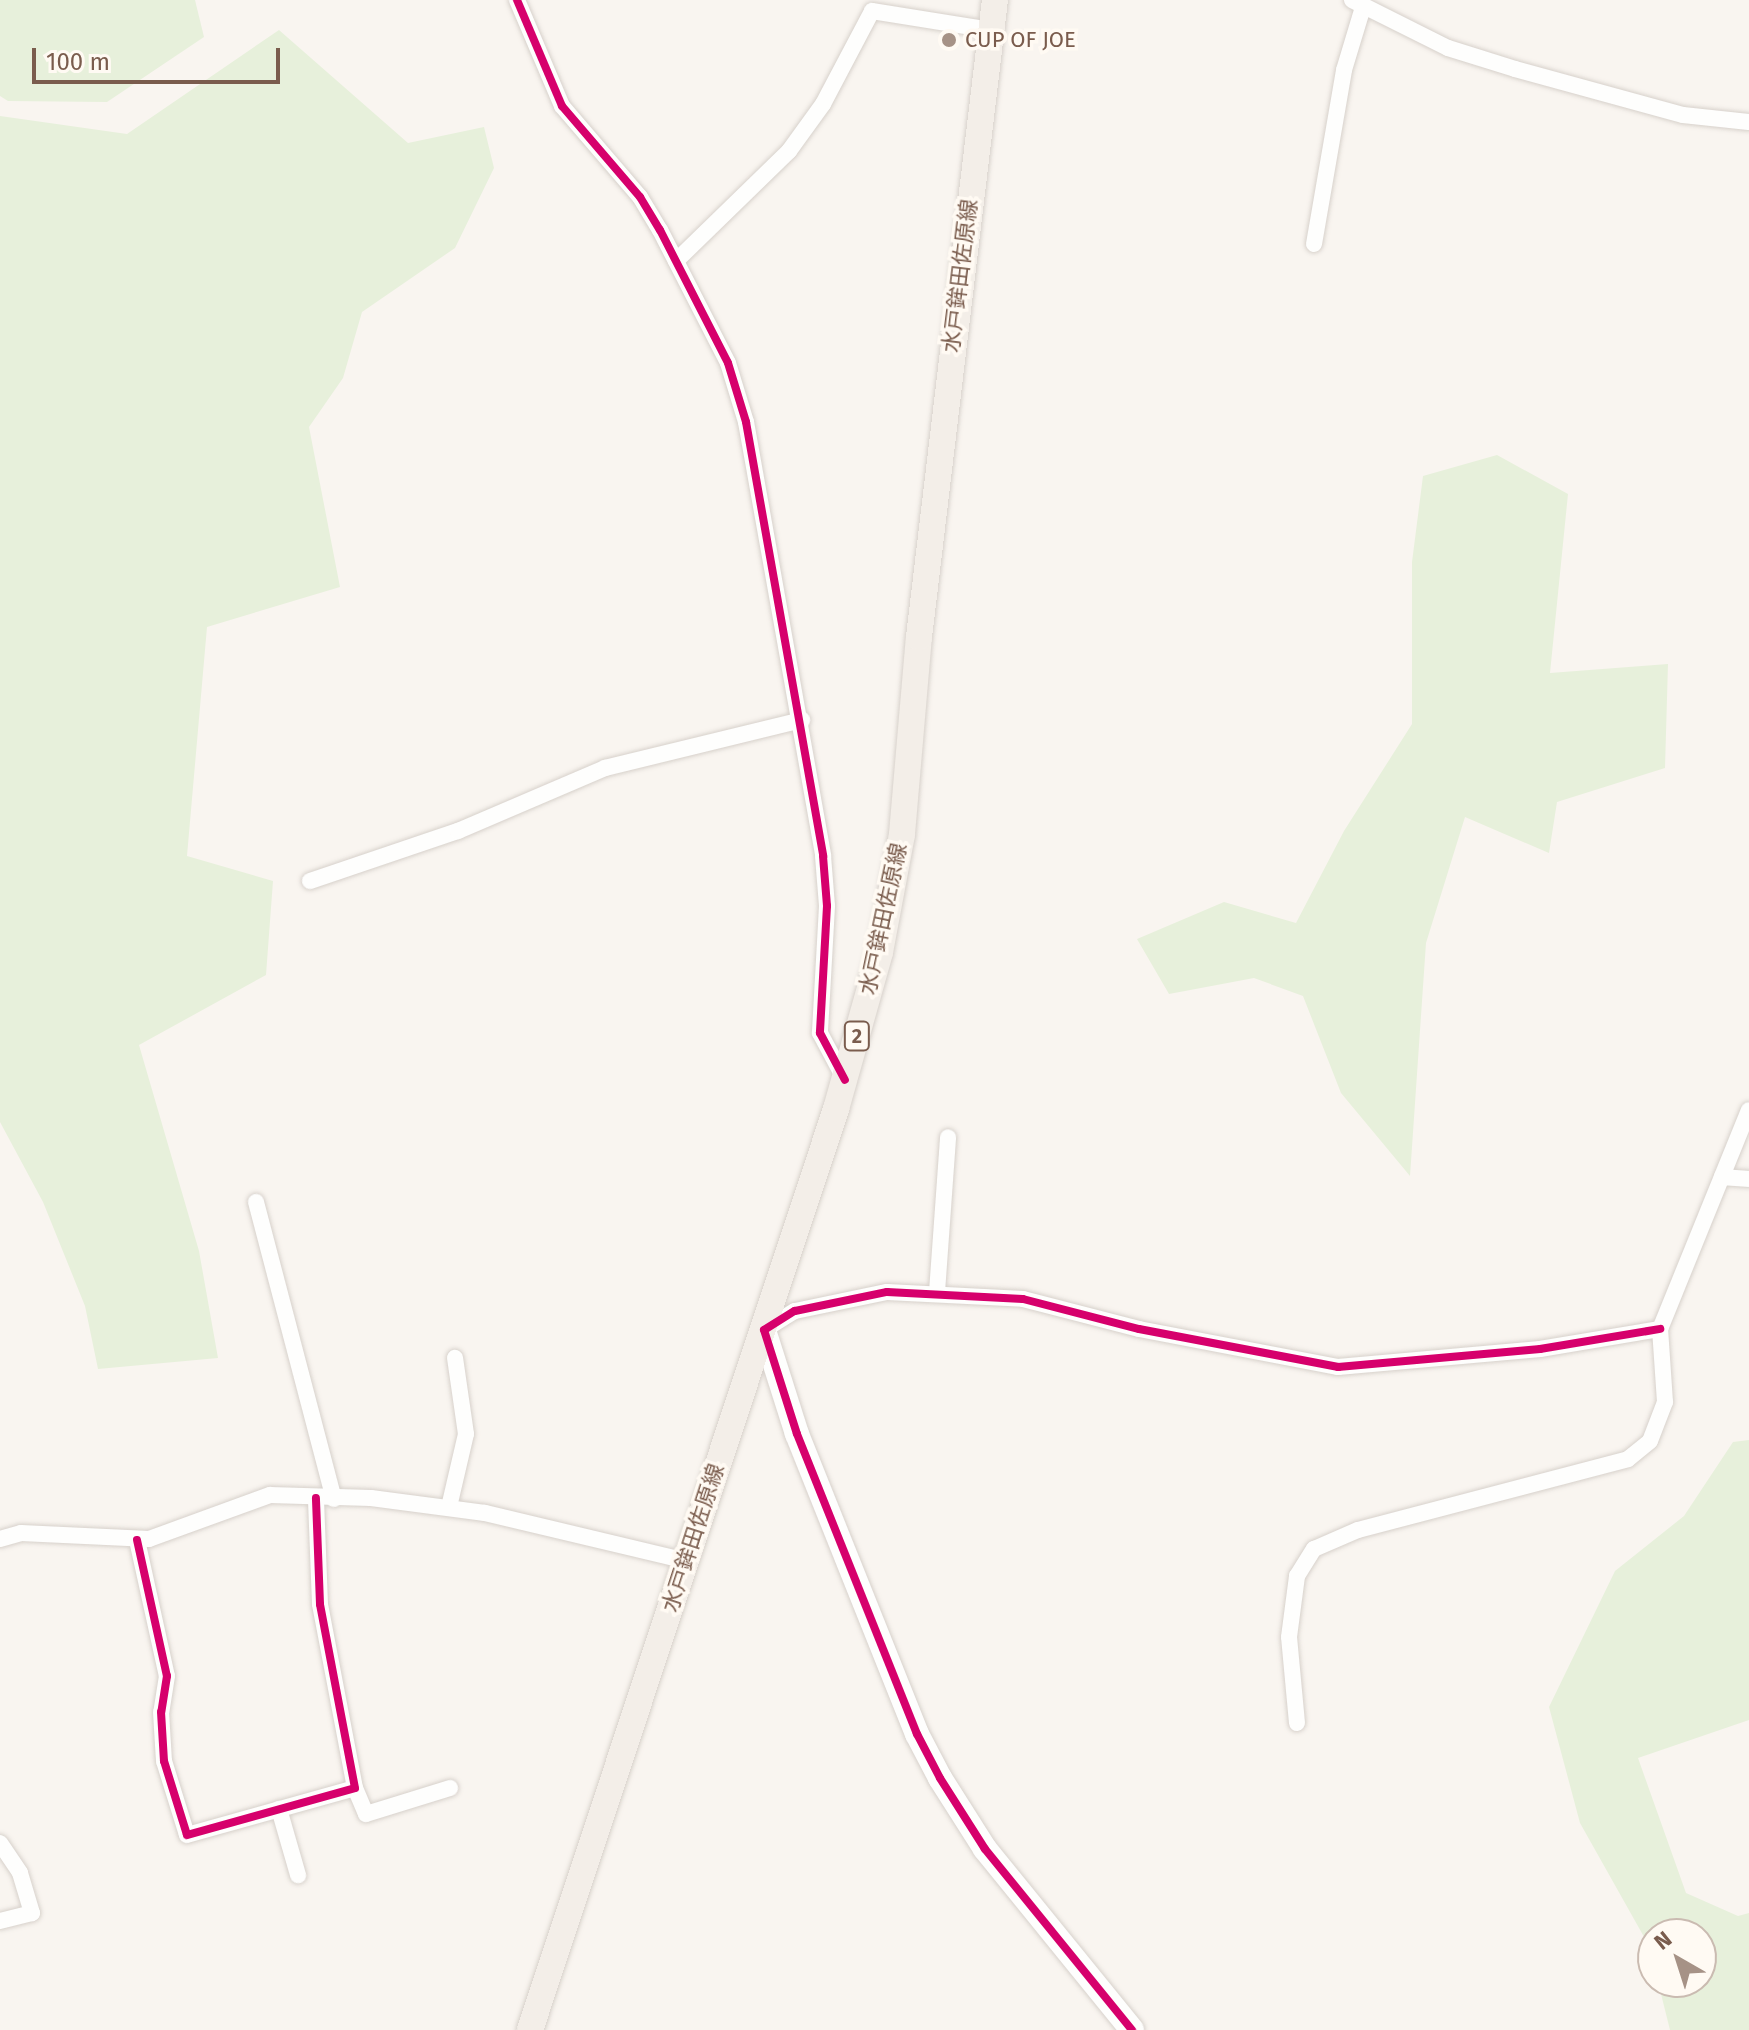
<!DOCTYPE html>
<html>
<head>
<meta charset="utf-8">
<style>
	body { margin:0 }
	#map { position:relative; width:1749px; height:2030px; overflow:hidden; background:#f9f5f0; font-family:"Fira Sans","Noto Sans JP",sans-serif }
	div>[style] { position:absolute }
	.green>* { inset:0; background:#e7f0db }
	.roads { filter:drop-shadow(0 0 2px #d7d1cb) drop-shadow(0 0 2px #d7d1cb) }
	.street>* { height:16px; margin:-8px; padding:0 8px; transform-origin:8px; border-radius:8px; background:#fefefd }
	.secondary>* { height:24px; margin:-12px; padding:0 12px; transform-origin:12px; border-radius:12px; background:#fefefd }
	.primary>* { height:26px; margin:-13px; padding:0 13px; transform-origin:13px; border-radius:13px; background:#f3eee8 }
	.cycleway>* { height:8px; margin:-4px; padding:0 4px; transform-origin:4px; border-radius:4px; background:#d6006c }
	.dots>* { width:22px; height:22px; translate:-50% -50%; box-sizing:border-box; border:4px solid #fffaf3; border-radius:50% }
	span { translate:-50% -50%; white-space:nowrap; text-align:center; line-height:1.15; -webkit-text-stroke:7px #fffaf3; paint-order:stroke }
	.shield-label span { padding:2px 6px; background:#fffaf3; border:2px solid; border-radius:6px; -webkit-text-stroke-width:0 }
	.shield-label { font-size:20px; color:#7a5c4d; font-weight:700 }
	.poi-label { font-size:22px; color:#7a5c4d }
	.left { translate:0 -50%; text-align:left }
	.street-label { font-size:22px; color:#7a5c4d }
	.north { position:absolute; left:1637px; top:1918px; width:80px; height:80px; box-sizing:border-box; background:#fffaf3; border:2px solid #cabbb1; border-radius:50%; rotate:321deg; font-size:22px; font-weight:700; line-height:32px; text-align:center; color:#7a5c4d }
	.north::after { content:''; display:block; margin:auto; width:28px; height:36px; background:#a69286; clip-path:polygon(50% 0,100% 100%,50% 72%,0 100%) }
	.scale { position:absolute; left:32px; top:48px; width:248px; height:36px; box-sizing:border-box; border:4px solid #7a5c4d; border-top:0; padding-left:10px; font-size:24px; line-height:28px; white-space:nowrap; color:#7a5c4d; -webkit-text-stroke:6px #fffaf3; paint-order:stroke }
</style>
</head>
<body>
<div id="map">
	<div class="green">
		<i style="clip-path:polygon(0 0,195px 0,204px 37px,107px 102px,8px 101px,0 96px)"></i>
		<i style="clip-path:polygon(279px 30px,408px 143px,484px 127px,494px 168px,455px 248px,362px 312px,343px 378px,309px 427px,340px 587px,207px 627px,187px 856px,273px 881px,266px 975px,139px 1045px,199px 1251px,218px 1358px,98px 1369px,85px 1306px,43px 1202px,0 1122px,0 116px,127px 134px)"></i>
		<i style="clip-path:polygon(1497px 455px,1568px 494px,1550px 673px,1668px 664px,1665px 768px,1557px 802px,1549px 853px,1465px 817px,1426px 943px,1410px 1176px,1341px 1093px,1303px 996px,1254px 978px,1169px 994px,1137px 939px,1224px 902px,1296px 923px,1344px 831px,1412px 724px,1412px 562px,1423px 476px)"></i>
		<i style="clip-path:polygon(1749px 1440px,1749px 1720px,1638px 1758px,1686px 1893px,1738px 1916px,1749px 1913px,1749px 2030px,1670px 2030px,1658px 1982px,1701px 1982px,1701px 1934px,1653px 1934px,1653px 1964px,1648px 1944px,1580px 1823px,1549px 1707px,1615px 1571px,1684px 1516px,1733px 1442px)"></i>
	</div>
	<div class="roads">
		<div class="street">
			<i style="left:517px;top:0;width:115px;rotate:67deg"></i>
			<i style="left:562px;top:106px;width:120px;rotate:49.4deg"></i>
			<i style="left:640px;top:197px;width:39px;rotate:59deg"></i>
			<i style="left:660px;top:230px;width:149px;rotate:62.9deg"></i>
			<i style="left:728px;top:363px;width:62px;rotate:73deg"></i>
			<i style="left:746px;top:422px;width:441px;rotate:79.9deg"></i>
			<i style="left:823px;top:856px;width:50px;rotate:85.4deg"></i>
			<i style="left:827px;top:906px;width:127px;rotate:93.2deg"></i>
			<i style="left:820px;top:1033px;width:53px;rotate:62deg"></i>
			<i style="left:1352px;top:0;width:107px;rotate:26.6deg"></i>
			<i style="left:1448px;top:48px;width:70px;rotate:17.4deg"></i>
			<i style="left:1515px;top:69px;width:174px;rotate:15.3deg"></i>
			<i style="left:1683px;top:115px;width:66px;rotate:6.1deg"></i>
			<i style="left:1314px;top:244px;width:177px;rotate:-80.2deg"></i>
			<i style="left:1344px;top:70px;width:66px;rotate:-73.2deg"></i>
			<i style="left:676px;top:261px;width:158px;rotate:-44.2deg"></i>
			<i style="left:789px;top:151px;width:58px;rotate:-54.1deg"></i>
			<i style="left:823px;top:104px;width:105px;rotate:-62.2deg"></i>
			<i style="left:872px;top:11px;width:120px;rotate:9.1deg"></i>
			<i style="left:310px;top:881px;width:156px;rotate:-18.7deg"></i>
			<i style="left:458px;top:831px;width:160px;rotate:-23.2deg"></i>
			<i style="left:605px;top:768px;width:203px;rotate:-13.7deg"></i>
			<i style="left:1722px;top:1177px;width:27px;rotate:4deg"></i>
			<i style="left:256px;top:1202px;width:307px;rotate:75.3deg"></i>
			<i style="left:937px;top:1292px;width:155px;rotate:-85.9deg"></i>
			<i style="left:764px;top:1330px;width:36px;rotate:-32deg"></i>
			<i style="left:795px;top:1311px;width:94px;rotate:-11.7deg"></i>
			<i style="left:887px;top:1292px;width:136px;rotate:2.9deg"></i>
			<i style="left:1023px;top:1299px;width:120px;rotate:14.5deg"></i>
			<i style="left:1139px;top:1329px;width:203px;rotate:10.8deg"></i>
			<i style="left:1338px;top:1367px;width:203px;rotate:-5.1deg"></i>
			<i style="left:1540px;top:1349px;width:122px;rotate:-9.5deg"></i>
			<i style="left:449px;top:1507px;width:75px;rotate:-76.9deg"></i>
			<i style="left:466px;top:1434px;width:77px;rotate:-98.2deg"></i>
			<i style="left:0;top:1539px;width:22px;rotate:-16deg"></i>
			<i style="left:21px;top:1533px;width:128px;rotate:2.7deg"></i>
			<i style="left:149px;top:1539px;width:129px;rotate:-20deg"></i>
			<i style="left:270px;top:1495px;width:101px;rotate:1.7deg"></i>
			<i style="left:371px;top:1498px;width:115px;rotate:7.5deg"></i>
			<i style="left:485px;top:1513px;width:207px;rotate:13.4deg"></i>
			<i style="left:137px;top:1540px;width:139px;rotate:77.6deg"></i>
			<i style="left:167px;top:1676px;width:36px;rotate:99deg"></i>
			<i style="left:161px;top:1712px;width:49px;rotate:86.5deg"></i>
			<i style="left:164px;top:1761px;width:77px;rotate:72.7deg"></i>
			<i style="left:187px;top:1835px;width:174px;rotate:-15.6deg"></i>
			<i style="left:355px;top:1788px;width:187px;rotate:-100.8deg"></i>
			<i style="left:320px;top:1604px;width:106px;rotate:-92.2deg"></i>
			<i style="left:1297px;top:1723px;width:86px;rotate:-95.3deg"></i>
			<i style="left:1289px;top:1637px;width:62px;rotate:-82.5deg"></i>
			<i style="left:1297px;top:1576px;width:32px;rotate:-58deg"></i>
			<i style="left:1314px;top:1549px;width:48px;rotate:-23.4deg"></i>
			<i style="left:1358px;top:1530px;width:279px;rotate:-14.7deg"></i>
			<i style="left:1628px;top:1459px;width:28px;rotate:-39deg"></i>
			<i style="left:1650px;top:1441px;width:42px;rotate:-69deg"></i>
			<i style="left:1665px;top:1402px;width:73px;rotate:-93.9deg"></i>
			<i style="left:1660px;top:1329px;width:236px;rotate:-67.9deg"></i>
			<i style="left:355px;top:1788px;width:28px;rotate:67deg"></i>
			<i style="left:366px;top:1814px;width:88px;rotate:-17.2deg"></i>
			<i style="left:279px;top:1809px;width:69px;rotate:73.9deg"></i>
			<i style="left:0;top:1843px;width:36px;rotate:56deg"></i>
			<i style="left:20px;top:1873px;width:42px;rotate:73.3deg"></i>
			<i style="left:32px;top:1913px;width:33px;rotate:166deg"></i>
		</div>
		<div class="secondary">
			<i style="left:764px;top:1330px;width:109px;rotate:72.4deg"></i>
			<i style="left:797px;top:1434px;width:323px;rotate:68.2deg"></i>
			<i style="left:917px;top:1734px;width:50px;rotate:62.4deg"></i>
			<i style="left:940px;top:1778px;width:84px;rotate:57.6deg"></i>
			<i style="left:985px;top:1849px;width:233px;rotate:50.9deg"></i>
		</div>
		<div class="primary">
			<i style="left:530px;top:2030px;width:971px;rotate:-71.62deg"></i>
			<i style="left:836px;top:1109px;width:163px;rotate:-74.3deg"></i>
			<i style="left:880px;top:952px;width:120px;rotate:-79.4deg"></i>
			<i style="left:902px;top:834px;width:198px;rotate:-85.1deg"></i>
			<i style="left:919px;top:637px;width:642px;rotate:-83.2deg"></i>
		</div>
	</div>
	<div class="cycleway">
		<i style="left:517px;top:0;width:115px;rotate:67deg"></i>
		<i style="left:562px;top:106px;width:120px;rotate:49.4deg"></i>
		<i style="left:640px;top:197px;width:39px;rotate:59deg"></i>
		<i style="left:660px;top:230px;width:149px;rotate:62.9deg"></i>
		<i style="left:728px;top:363px;width:62px;rotate:73deg"></i>
		<i style="left:746px;top:422px;width:441px;rotate:79.9deg"></i>
		<i style="left:823px;top:856px;width:50px;rotate:85.4deg"></i>
		<i style="left:827px;top:906px;width:127px;rotate:93.2deg"></i>
		<i style="left:820px;top:1033px;width:53px;rotate:62deg"></i>
		<i style="left:137px;top:1540px;width:139px;rotate:77.6deg"></i>
		<i style="left:167px;top:1676px;width:36px;rotate:99deg"></i>
		<i style="left:161px;top:1712px;width:49px;rotate:86.5deg"></i>
		<i style="left:164px;top:1761px;width:77px;rotate:72.7deg"></i>
		<i style="left:187px;top:1835px;width:174px;rotate:-15.6deg"></i>
		<i style="left:355px;top:1788px;width:187px;rotate:-100.8deg"></i>
		<i style="left:320px;top:1604px;width:106px;rotate:-92.2deg"></i>
		<i style="left:1132px;top:2030px;width:233px;rotate:-129.1deg"></i>
		<i style="left:985px;top:1849px;width:84px;rotate:-122.4deg"></i>
		<i style="left:940px;top:1778px;width:50px;rotate:-117.6deg"></i>
		<i style="left:917px;top:1734px;width:323px;rotate:-111.8deg"></i>
		<i style="left:797px;top:1434px;width:109px;rotate:-107.6deg"></i>
		<i style="left:764px;top:1330px;width:36px;rotate:-32deg"></i>
		<i style="left:795px;top:1311px;width:94px;rotate:-11.7deg"></i>
		<i style="left:887px;top:1292px;width:136px;rotate:2.9deg"></i>
		<i style="left:1023px;top:1299px;width:120px;rotate:14.5deg"></i>
		<i style="left:1139px;top:1329px;width:203px;rotate:10.8deg"></i>
		<i style="left:1338px;top:1367px;width:203px;rotate:-5.1deg"></i>
		<i style="left:1540px;top:1349px;width:122px;rotate:-9.5deg"></i>
	</div>
	<div class="dots">
		<i style="left:949px;top:40px;background:#a69286"></i>
	</div>
	<div class="shield-label">
		<span style="left:857px;top:1036px">2</span>
	</div>
	<div class="poi-label">
		<span class="left" style="left:965px;top:40px">CUP OF JOE</span>
	</div>
	<div class="street-label">
		<span style="left:960px;top:276px;rotate:-83deg">水戸鉾田佐原線</span>
		<span style="left:883px;top:919px;rotate:-78deg">水戸鉾田佐原線</span>
		<span style="left:693px;top:1538px;rotate:-72deg">水戸鉾田佐原線</span>
	</div>
	<div class="north">N</div>
	<div class="scale">100 m</div>
</div>
</body>
</html>
